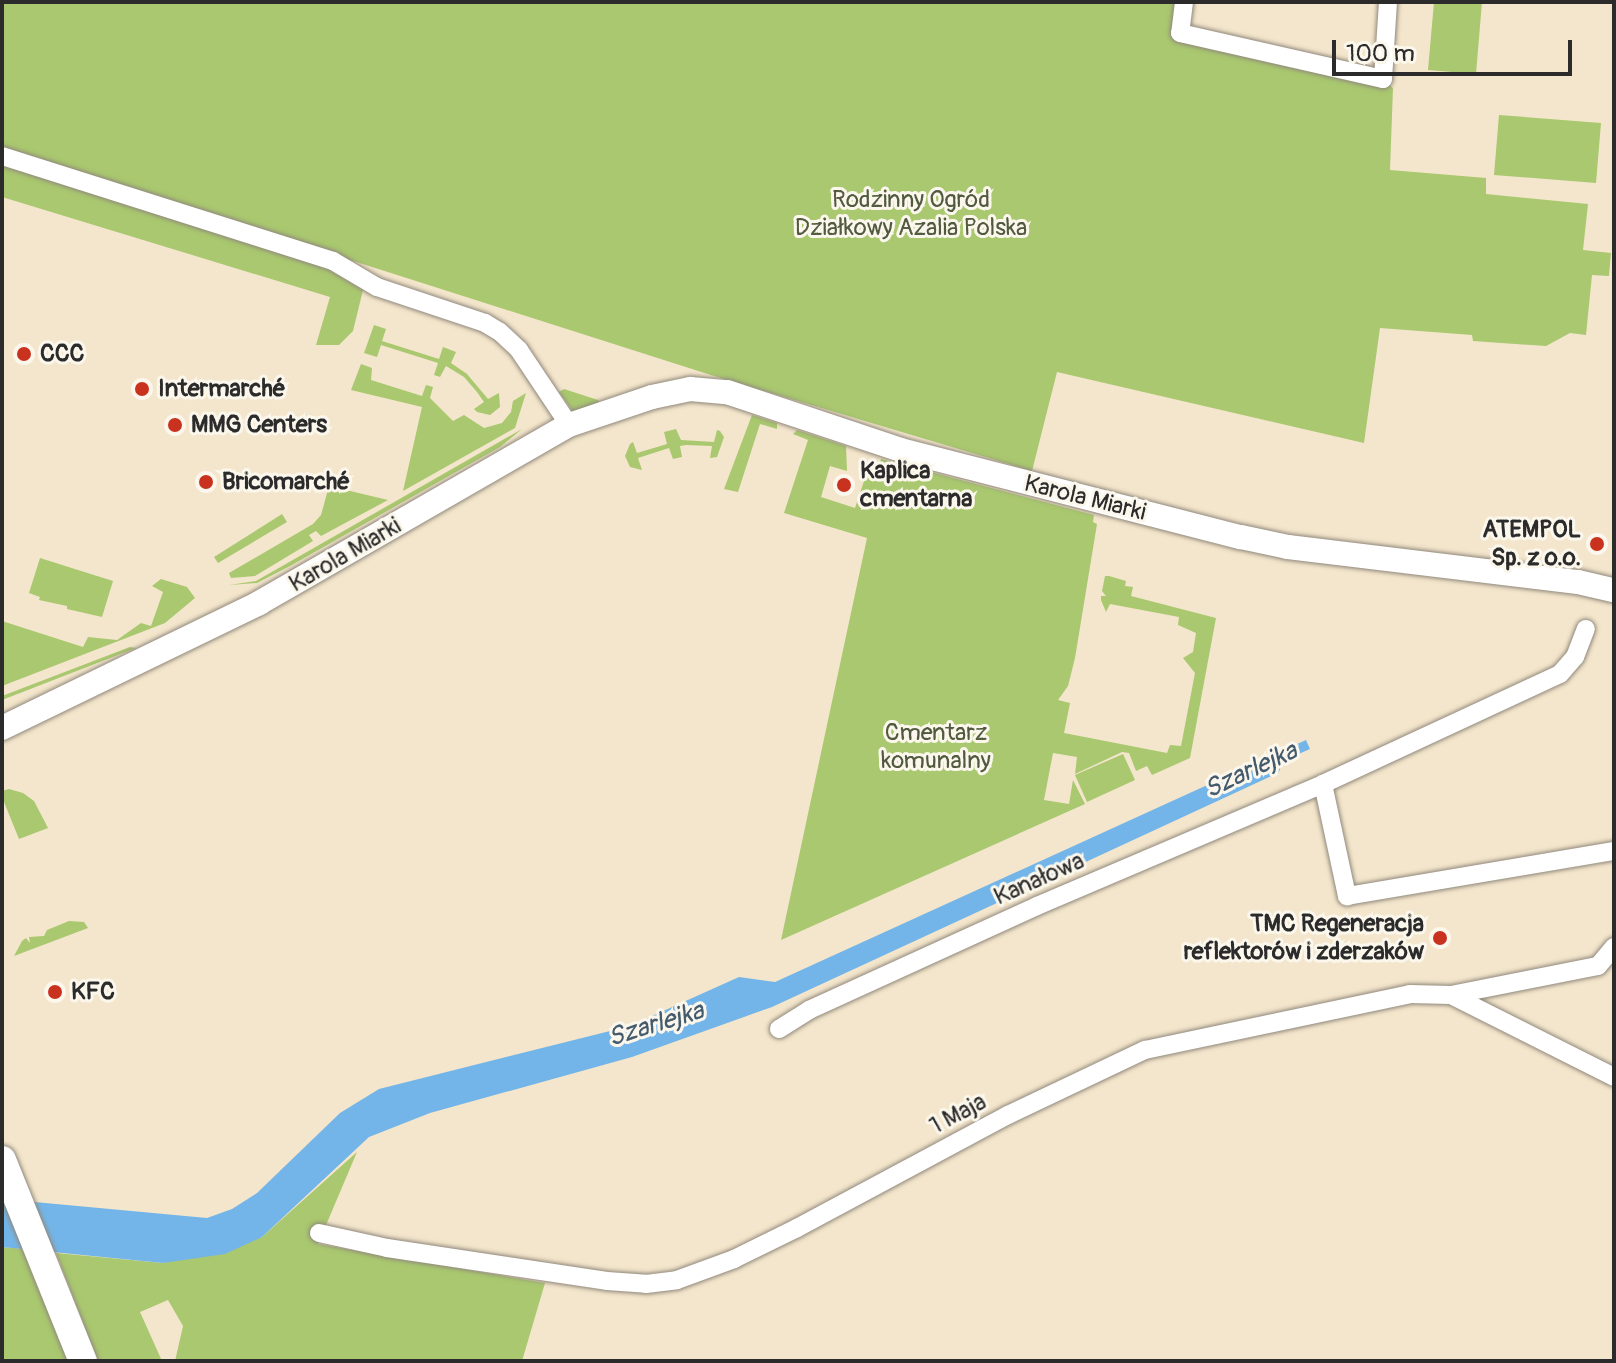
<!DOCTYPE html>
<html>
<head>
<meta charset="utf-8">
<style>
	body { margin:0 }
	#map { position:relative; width:1616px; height:1363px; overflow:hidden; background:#f4e6cc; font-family:Pangolin,sans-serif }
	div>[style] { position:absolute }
	.green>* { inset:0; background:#a9c86f }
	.water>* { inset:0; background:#73b5e8 }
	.roads { filter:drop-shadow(0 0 2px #90887c) drop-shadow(0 0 2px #90887c) }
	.street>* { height:18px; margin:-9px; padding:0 9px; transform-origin:9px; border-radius:9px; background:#fff }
	.secondary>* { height:24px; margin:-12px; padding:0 12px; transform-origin:12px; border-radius:12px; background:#fff }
	.primary>* { height:28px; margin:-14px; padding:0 14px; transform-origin:14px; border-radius:14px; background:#fff }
	.dots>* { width:22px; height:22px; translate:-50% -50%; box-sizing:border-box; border:4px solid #fbf7ec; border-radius:50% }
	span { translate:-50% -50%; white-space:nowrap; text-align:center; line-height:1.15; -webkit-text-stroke:6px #fbf7ec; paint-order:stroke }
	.park-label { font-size:24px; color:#515a3f }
	.poi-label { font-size:24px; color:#2b2b2b; font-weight:700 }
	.left { translate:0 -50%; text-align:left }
	.right { translate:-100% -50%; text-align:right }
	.street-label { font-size:24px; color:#2b2b2b }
	.water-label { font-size:26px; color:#445b6d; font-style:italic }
	.frame { position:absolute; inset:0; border:4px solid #2b2b2b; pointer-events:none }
	.scale { position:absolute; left:1332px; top:40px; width:240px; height:36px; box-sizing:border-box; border:4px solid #2b2b2b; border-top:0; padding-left:10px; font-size:24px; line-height:28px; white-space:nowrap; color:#2b2b2b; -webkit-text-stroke:6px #fbf7ec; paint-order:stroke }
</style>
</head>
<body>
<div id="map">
	<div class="green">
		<i style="clip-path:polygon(2px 2px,1184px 2px,1180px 33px,1383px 79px,1393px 88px,1390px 170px,1486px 178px,1486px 194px,1588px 204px,1583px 250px,1611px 253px,1609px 276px,1592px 275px,1586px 335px,1570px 333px,1546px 346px,1473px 341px,1472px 335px,1380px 328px,1364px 443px,1057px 372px,1032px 471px,714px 376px,2px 149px)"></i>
		<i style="clip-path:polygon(1434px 2px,1482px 2px,1476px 74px,1428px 70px)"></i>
		<i style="clip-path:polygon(1499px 115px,1601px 123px,1596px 183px,1494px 175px)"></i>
		<i style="clip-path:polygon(2px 162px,309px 258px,363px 290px,353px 331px,339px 345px,316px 345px,330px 297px,2px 197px)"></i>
		<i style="clip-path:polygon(374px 325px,386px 329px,382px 341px,439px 359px,443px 347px,456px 352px,451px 363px,467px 374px,488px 399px,499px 393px,500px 407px,490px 415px,477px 412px,474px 409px,484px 402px,477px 392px,464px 377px,446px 366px,440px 377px,434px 375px,438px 363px,381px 345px,377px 357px,364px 353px)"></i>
		<i style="clip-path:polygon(361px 364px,372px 368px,371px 380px,422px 396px,426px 385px,433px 387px,430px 398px,453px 421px,464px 415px,484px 428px,502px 423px,511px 412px,513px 401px,526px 393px,515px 428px,403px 491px,422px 407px,351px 390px)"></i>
		<i style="clip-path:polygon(564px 389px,598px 400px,601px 404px,577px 412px,572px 410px,559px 392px)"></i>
		<i style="clip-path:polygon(752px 415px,777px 423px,777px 429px,760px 424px,738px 492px,724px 489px)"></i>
		<i style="clip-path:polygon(522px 429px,500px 447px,290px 566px,257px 583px,229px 585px,256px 581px)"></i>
		<i style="clip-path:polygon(676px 429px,681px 440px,714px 442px,717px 430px,720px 431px,724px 437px,717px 457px,710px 458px,712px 446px,686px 445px,680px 446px,682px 457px,673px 459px,669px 448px,638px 458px,642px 470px,630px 467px,625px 456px,630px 444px,633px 442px,637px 453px,667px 444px,664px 432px)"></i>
		<i style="clip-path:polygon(797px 430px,846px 446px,847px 471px,830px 466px,821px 497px,855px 508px,868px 469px,879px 466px,881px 459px,1094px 515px,1093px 522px,1097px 524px,1075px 658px,1068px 686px,1058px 700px,1070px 703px,1064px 733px,1167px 753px,1170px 745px,1181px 746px,1195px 673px,1183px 658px,1193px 652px,1196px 633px,1178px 625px,1179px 617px,1110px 604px,1106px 612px,1101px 600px,1101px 596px,1106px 596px,1102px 591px,1105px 576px,1109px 576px,1126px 581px,1125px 586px,1133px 587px,1131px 596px,1216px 618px,1190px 758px,1152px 775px,1147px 766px,1136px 771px,1129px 753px,1122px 752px,1075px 774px,1077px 757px,1053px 753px,1044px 800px,1069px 804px,1073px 780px,1085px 804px,781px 940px,867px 538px,784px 513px,808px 440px,793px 434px)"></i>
		<i style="clip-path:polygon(329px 486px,388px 500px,321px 536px,316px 531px,309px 535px,313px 541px,255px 576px,231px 578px,229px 573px,313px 524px,321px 515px)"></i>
		<i style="clip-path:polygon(282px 514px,287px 522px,218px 563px,214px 557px)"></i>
		<i style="clip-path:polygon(40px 558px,113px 581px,102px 617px,67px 609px,67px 606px,39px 600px,40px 597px,29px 593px)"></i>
		<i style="clip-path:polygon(161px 579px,187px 587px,195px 598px,165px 623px,2px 686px,2px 621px,83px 647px,88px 637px,117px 640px,141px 623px,151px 626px,163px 592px,152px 586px)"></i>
		<i style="clip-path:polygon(130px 647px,136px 648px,2px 700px,2px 696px)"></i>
		<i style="clip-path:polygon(1123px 754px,1135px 780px,1087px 802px,1075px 775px)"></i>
		<i style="clip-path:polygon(9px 789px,23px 793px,34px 801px,48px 828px,19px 839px,2px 797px,2px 791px)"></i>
		<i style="clip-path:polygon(69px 921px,84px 922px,88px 928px,14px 956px,22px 941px,26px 938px,30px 943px,29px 937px,44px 936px,47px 930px)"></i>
		<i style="clip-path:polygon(357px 1152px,318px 1244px,545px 1283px,522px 1361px,175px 1361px,183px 1326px,168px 1300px,140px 1312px,162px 1361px,98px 1361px,56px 1253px,163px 1263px,262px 1237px)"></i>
		<i style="clip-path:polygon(2px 1247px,26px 1249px,73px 1361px,2px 1361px)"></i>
	</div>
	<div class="water">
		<i style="clip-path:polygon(1306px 740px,1310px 749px,1285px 760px,1278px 773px,772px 1007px,632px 1057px,430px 1113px,369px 1137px,262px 1237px,225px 1254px,163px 1263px,2px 1247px,2px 1199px,207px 1218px,232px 1209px,257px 1193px,340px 1113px,379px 1089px,630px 1026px,739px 977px,775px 982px)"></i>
	</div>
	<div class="roads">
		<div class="street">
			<i style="left:1184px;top:2px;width:31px;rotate:97deg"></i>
			<i style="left:1180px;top:33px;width:208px;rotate:12.8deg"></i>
			<i style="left:1383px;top:79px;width:77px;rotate:-86.3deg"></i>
			<i style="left:2px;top:156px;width:347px;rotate:17.6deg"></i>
			<i style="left:333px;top:261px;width:51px;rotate:30.6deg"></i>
			<i style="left:377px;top:287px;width:114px;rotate:18.4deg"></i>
			<i style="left:485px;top:323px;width:17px;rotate:31deg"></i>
			<i style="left:500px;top:332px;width:26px;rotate:43deg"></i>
			<i style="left:519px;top:350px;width:90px;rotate:56.3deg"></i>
			<i style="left:1323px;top:784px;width:115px;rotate:77.9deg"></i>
			<i style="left:1347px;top:896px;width:271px;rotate:-9.6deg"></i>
			<i style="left:1451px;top:995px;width:150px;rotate:-11.2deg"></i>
			<i style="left:1598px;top:966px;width:25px;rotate:-50deg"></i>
			<i style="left:779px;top:1029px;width:36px;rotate:-32deg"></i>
			<i style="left:809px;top:1010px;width:251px;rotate:-24.5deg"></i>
			<i style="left:1037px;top:906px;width:311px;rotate:-23.1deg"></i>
			<i style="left:1323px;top:784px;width:261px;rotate:-24.9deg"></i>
			<i style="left:1560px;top:674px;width:23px;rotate:-49deg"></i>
			<i style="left:1575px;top:657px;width:30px;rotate:-69deg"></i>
			<i style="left:319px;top:1233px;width:70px;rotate:12.4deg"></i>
			<i style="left:387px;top:1248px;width:222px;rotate:8.5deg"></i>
			<i style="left:607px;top:1281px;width:39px;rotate:4deg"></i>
			<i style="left:646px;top:1284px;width:31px;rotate:-7deg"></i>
			<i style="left:677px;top:1280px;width:61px;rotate:-20.2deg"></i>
			<i style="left:734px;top:1259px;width:70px;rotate:-26.2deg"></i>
			<i style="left:797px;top:1228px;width:239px;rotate:-28.2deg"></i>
			<i style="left:1008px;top:1115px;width:152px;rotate:-25.4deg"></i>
			<i style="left:1145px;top:1050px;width:271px;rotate:-11.9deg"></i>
			<i style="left:1410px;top:994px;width:41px;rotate:1.4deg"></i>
			<i style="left:1451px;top:995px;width:182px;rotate:26.7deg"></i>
		</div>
		<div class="secondary">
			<i style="left:2px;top:728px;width:286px;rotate:-25.9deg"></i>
			<i style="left:259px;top:603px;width:357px;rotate:-29.9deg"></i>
			<i style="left:569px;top:425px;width:88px;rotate:-18.6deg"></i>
			<i style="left:652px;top:397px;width:39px;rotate:-12deg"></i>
			<i style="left:690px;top:389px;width:37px;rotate:5deg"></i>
			<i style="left:727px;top:392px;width:183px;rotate:18.4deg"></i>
			<i style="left:901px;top:450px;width:351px;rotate:14.4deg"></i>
			<i style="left:1241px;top:537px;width:48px;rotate:12deg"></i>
			<i style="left:1288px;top:547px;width:292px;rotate:6.9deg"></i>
			<i style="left:1578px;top:582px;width:37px;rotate:13deg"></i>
		</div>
		<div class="primary">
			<i style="left:2px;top:1160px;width:217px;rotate:68.1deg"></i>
		</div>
	</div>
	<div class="dots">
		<i style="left:24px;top:354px;background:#c8321e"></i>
		<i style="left:142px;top:389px;background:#c8321e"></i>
		<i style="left:175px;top:425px;background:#c8321e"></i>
		<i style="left:206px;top:482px;background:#c8321e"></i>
		<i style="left:844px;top:485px;background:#c8321e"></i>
		<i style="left:1597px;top:544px;background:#c8321e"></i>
		<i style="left:1440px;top:938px;background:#c8321e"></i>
		<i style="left:55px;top:992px;background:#c8321e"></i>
	</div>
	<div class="park-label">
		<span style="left:911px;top:214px">Rodzinny Ogród<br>Działkowy Azalia Polska</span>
		<span style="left:936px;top:747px">Cmentarz<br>komunalny</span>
	</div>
	<div class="poi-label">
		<span class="left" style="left:40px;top:354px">CCC</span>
		<span class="left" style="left:158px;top:389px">Intermarché</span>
		<span class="left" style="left:191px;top:425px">MMG Centers</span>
		<span class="left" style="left:860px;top:485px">Kaplica<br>cmentarna</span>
		<span class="left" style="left:222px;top:482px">Bricomarché</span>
		<span class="right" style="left:1581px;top:544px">ATEMPOL<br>Sp. z o.o.</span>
		<span class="right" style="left:1424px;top:938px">TMC Regeneracja<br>reflektorów i zderzaków</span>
		<span class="left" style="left:71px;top:992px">KFC</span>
	</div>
	<div class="street-label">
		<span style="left:1085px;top:498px;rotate:14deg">Karola Miarki</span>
		<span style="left:345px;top:555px;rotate:-30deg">Karola Miarki</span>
		<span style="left:1039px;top:879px;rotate:-24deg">Kanałowa</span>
		<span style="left:958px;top:1114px;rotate:-28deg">1 Maja</span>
	</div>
	<div class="water-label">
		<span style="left:1251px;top:771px;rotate:-25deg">Szarlejka</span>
		<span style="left:656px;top:1025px;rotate:-17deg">Szarlejka</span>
	</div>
	<div class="frame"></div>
	<div class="scale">100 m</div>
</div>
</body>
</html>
